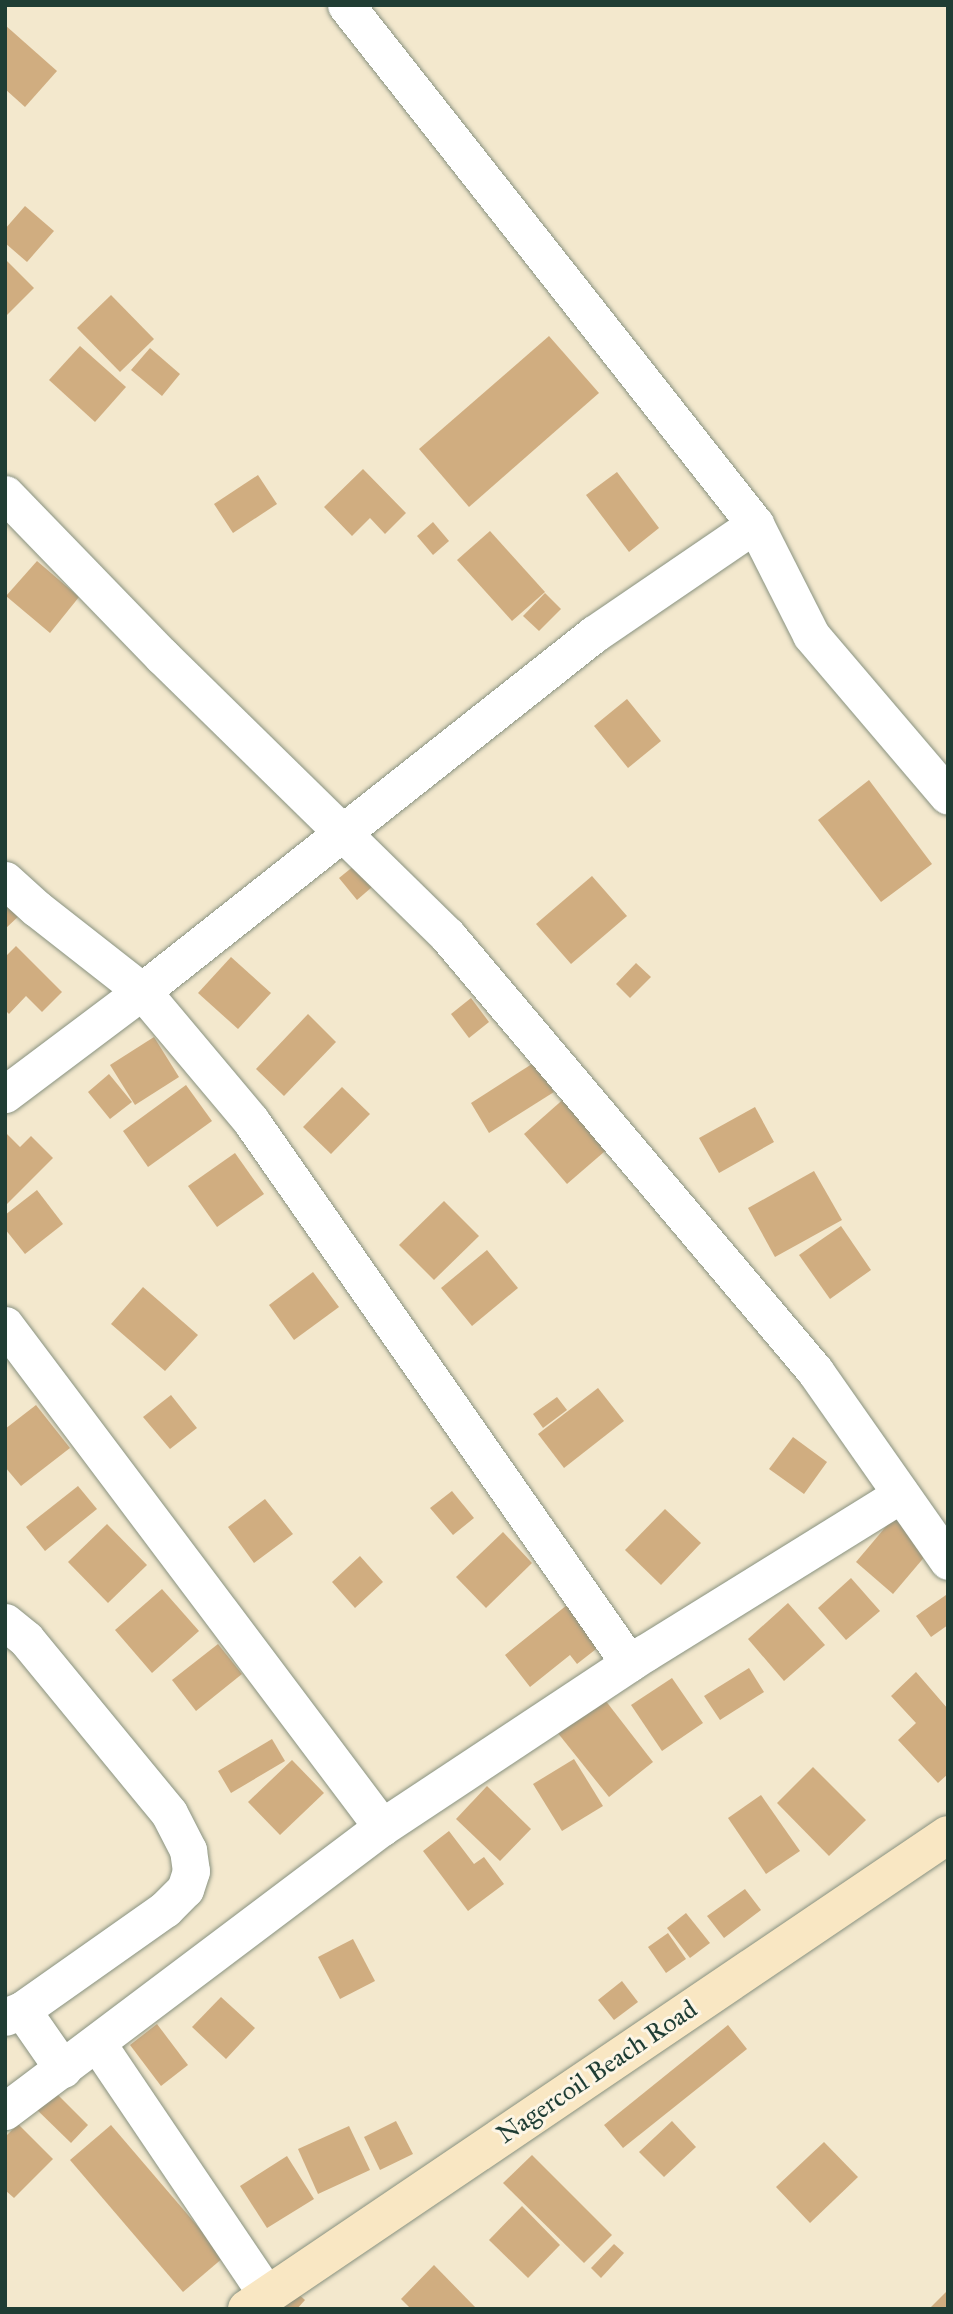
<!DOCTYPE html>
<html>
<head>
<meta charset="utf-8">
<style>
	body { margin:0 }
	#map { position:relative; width:953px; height:2314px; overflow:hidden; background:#f3e8cd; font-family:"IM FELL Great Primer",serif }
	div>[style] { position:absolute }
	.building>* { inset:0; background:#d0ad80 }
	.roads { filter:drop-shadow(0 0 2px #899280) drop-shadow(0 0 2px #899280) }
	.minor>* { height:37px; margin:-18.5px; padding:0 18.5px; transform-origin:18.5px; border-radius:18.5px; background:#fff }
	.secondary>* { height:38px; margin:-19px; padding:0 19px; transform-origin:19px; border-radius:19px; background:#f9e7c3 }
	span { translate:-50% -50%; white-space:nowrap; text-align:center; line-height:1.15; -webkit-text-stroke:6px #fcf5e5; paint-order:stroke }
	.street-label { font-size:26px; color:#1f3d34 }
	.frame { position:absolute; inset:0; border:7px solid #1f3d34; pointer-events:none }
</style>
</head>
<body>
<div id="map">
	<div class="building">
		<i style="clip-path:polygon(5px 25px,57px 71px,25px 107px,5px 89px)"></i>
		<i style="clip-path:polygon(25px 206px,54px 231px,27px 262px,5px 243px,5px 229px)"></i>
		<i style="clip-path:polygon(5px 259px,34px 288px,5px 317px)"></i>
		<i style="clip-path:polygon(111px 295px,154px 339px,120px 372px,77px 328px)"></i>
		<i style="clip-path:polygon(549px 336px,599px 393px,469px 507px,419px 449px)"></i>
		<i style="clip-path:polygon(80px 346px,126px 387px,95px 422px,49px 380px)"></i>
		<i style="clip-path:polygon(150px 348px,180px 374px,162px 396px,131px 370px)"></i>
		<i style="clip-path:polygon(363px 469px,406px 513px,385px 534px,370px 518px,352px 536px,324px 507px)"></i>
		<i style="clip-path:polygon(617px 472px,659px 528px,629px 552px,586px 495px)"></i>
		<i style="clip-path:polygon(258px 475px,277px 504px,233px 533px,214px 504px)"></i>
		<i style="clip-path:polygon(433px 522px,449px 541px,433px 555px,417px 536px)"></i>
		<i style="clip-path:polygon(490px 531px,545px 592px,512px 621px,457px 560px)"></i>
		<i style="clip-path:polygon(37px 561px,79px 597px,50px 633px,6px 596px)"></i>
		<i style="clip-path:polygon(545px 593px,561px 609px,539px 631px,523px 616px)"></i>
		<i style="clip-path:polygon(627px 699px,661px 741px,628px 768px,594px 726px)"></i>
		<i style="clip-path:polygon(869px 780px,932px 864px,881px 902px,818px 820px)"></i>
		<i style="clip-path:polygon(370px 853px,387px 874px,357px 900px,339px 878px)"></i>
		<i style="clip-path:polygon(592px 876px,627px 916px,571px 964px,536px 924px)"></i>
		<i style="clip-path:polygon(5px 895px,22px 913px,5px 929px)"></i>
		<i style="clip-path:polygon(16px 946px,62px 992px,42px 1012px,26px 996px,9px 1014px,5px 1010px,5px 957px)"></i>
		<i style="clip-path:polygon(231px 957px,271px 993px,238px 1029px,198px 993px)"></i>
		<i style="clip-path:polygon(636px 963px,651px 977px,630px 998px,616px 984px)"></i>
		<i style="clip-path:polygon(471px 998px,489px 1022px,469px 1038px,451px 1014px)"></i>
		<i style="clip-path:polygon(308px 1014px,336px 1042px,284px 1096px,256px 1069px)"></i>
		<i style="clip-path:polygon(154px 1037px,179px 1077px,135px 1105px,110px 1065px)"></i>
		<i style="clip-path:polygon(535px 1062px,554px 1092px,489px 1133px,471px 1103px)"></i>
		<i style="clip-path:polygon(109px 1074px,132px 1102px,110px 1119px,88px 1092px)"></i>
		<i style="clip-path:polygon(186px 1085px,212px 1121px,148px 1167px,123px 1131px)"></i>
		<i style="clip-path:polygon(342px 1087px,370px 1114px,331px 1154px,303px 1127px)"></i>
		<i style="clip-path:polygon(576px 1088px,619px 1139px,567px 1184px,524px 1134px)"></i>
		<i style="clip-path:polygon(755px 1107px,774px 1142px,719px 1173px,699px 1138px)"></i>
		<i style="clip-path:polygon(5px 1132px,20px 1147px,31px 1136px,53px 1158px,5px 1206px)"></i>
		<i style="clip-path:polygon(235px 1153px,264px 1194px,217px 1227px,188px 1186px)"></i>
		<i style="clip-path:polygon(814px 1171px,842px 1220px,775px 1257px,748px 1208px)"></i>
		<i style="clip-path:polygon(37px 1190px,63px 1224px,25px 1254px,5px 1229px,5px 1215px)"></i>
		<i style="clip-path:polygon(444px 1201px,479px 1236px,434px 1280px,399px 1245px)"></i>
		<i style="clip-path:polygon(841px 1226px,871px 1270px,830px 1299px,799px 1255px)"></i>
		<i style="clip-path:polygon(487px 1250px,518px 1288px,472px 1326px,441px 1288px)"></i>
		<i style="clip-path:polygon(313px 1272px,339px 1307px,294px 1340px,269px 1305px)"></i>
		<i style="clip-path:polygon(143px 1287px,198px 1335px,165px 1371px,111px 1324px)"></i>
		<i style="clip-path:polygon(598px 1388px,624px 1421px,564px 1468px,538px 1434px)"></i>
		<i style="clip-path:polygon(171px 1395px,197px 1428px,170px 1449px,143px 1417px)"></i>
		<i style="clip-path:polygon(557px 1397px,567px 1410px,543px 1428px,533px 1414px)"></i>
		<i style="clip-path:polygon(36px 1405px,70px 1448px,21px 1486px,5px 1467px,5px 1429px)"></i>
		<i style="clip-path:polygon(793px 1437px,827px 1462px,804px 1494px,769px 1469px)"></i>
		<i style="clip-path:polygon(78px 1486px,97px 1509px,45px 1551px,26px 1527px)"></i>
		<i style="clip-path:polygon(452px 1491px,474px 1518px,453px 1535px,430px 1508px)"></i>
		<i style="clip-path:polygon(265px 1499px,293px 1534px,254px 1563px,228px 1527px)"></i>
		<i style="clip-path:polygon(665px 1509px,701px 1543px,661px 1585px,625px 1550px)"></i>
		<i style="clip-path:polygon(894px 1517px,932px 1548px,893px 1594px,856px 1562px)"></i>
		<i style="clip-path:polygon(107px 1524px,147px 1565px,108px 1603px,68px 1562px)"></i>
		<i style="clip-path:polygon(503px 1532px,532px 1563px,486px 1608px,456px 1577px)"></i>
		<i style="clip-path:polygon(360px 1556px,383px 1582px,355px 1608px,332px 1582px)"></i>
		<i style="clip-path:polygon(851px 1578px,880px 1611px,846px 1640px,818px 1608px)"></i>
		<i style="clip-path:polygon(162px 1589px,199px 1631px,152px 1673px,115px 1630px)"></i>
		<i style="clip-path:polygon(946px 1595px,948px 1625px,931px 1637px,916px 1616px)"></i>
		<i style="clip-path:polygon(572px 1601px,605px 1642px,577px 1664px,570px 1655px,530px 1687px,505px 1655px)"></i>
		<i style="clip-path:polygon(788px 1603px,825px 1645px,784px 1681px,748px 1639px)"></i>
		<i style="clip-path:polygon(218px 1644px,242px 1674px,196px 1711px,172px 1680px)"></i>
		<i style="clip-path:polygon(749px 1668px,764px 1692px,720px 1720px,704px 1696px)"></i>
		<i style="clip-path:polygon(916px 1672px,948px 1709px,948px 1774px,938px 1783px,898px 1740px,916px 1723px,891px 1696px)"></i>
		<i style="clip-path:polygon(672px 1678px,703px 1723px,662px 1751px,631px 1705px)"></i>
		<i style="clip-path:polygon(602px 1696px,653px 1762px,609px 1797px,557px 1732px)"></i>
		<i style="clip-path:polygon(272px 1739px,285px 1761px,231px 1793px,218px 1771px)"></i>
		<i style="clip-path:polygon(574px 1759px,603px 1806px,562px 1831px,533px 1784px)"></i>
		<i style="clip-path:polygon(292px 1760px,324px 1793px,280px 1835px,248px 1802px)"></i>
		<i style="clip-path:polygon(813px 1767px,866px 1820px,829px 1856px,777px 1803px)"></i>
		<i style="clip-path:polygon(487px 1786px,531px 1829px,500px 1861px,456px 1819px)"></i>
		<i style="clip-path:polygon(761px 1795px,800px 1851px,766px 1874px,728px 1818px)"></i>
		<i style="clip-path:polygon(449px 1831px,474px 1864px,484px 1857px,504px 1884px,468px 1911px,423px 1851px)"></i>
		<i style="clip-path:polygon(745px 1889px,761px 1910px,724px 1938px,707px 1916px)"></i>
		<i style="clip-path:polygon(686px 1913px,710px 1943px,690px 1958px,667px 1928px)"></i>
		<i style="clip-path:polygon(668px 1933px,686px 1959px,666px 1973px,648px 1947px)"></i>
		<i style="clip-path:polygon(353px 1939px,375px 1981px,340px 1999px,318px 1957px)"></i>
		<i style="clip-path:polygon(622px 1981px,638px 2002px,614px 2020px,598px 2000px)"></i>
		<i style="clip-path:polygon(221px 1997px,255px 2028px,226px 2059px,192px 2027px)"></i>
		<i style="clip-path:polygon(157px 2024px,188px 2065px,161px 2086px,130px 2045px)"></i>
		<i style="clip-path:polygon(728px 2025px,747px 2049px,623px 2148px,604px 2125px)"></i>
		<i style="clip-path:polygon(48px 2085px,88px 2125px,71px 2143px,30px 2103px)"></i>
		<i style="clip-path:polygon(396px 2121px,413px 2154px,380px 2170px,364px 2137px)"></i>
		<i style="clip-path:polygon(672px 2121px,696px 2147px,664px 2177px,639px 2152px)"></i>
		<i style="clip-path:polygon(18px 2124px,53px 2159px,14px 2198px,5px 2190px,5px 2137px)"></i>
		<i style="clip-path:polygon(111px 2125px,224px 2257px,183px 2292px,70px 2160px)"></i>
		<i style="clip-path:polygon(349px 2126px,370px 2170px,318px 2194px,298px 2149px)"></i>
		<i style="clip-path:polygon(824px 2142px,858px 2177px,810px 2223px,776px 2187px)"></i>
		<i style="clip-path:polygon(532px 2155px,612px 2235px,584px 2263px,503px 2183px)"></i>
		<i style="clip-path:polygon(287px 2156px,314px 2199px,267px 2228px,240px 2186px)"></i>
		<i style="clip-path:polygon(522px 2206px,560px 2245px,528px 2278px,489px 2240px)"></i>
		<i style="clip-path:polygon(614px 2244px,624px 2253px,601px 2278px,591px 2268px)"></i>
		<i style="clip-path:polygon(434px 2265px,477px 2309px,411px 2309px,401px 2299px)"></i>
		<i style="clip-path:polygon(288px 2285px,305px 2300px,297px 2309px,267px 2309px)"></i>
		<i style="clip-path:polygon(948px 2290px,948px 2309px,929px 2309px)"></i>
	</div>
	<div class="roads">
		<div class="minor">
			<i style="left:346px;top:5px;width:661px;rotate:51.76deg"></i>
			<i style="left:755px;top:524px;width:124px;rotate:63.2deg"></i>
			<i style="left:811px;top:635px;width:211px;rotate:49.6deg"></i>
			<i style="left:5px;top:494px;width:226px;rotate:45.9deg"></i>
			<i style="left:162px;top:656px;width:399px;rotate:44.4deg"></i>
			<i style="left:447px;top:935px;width:571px;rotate:49.83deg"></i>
			<i style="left:815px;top:1371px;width:232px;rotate:55deg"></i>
			<i style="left:5px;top:880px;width:42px;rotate:42.1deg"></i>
			<i style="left:36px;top:908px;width:135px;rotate:38.1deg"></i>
			<i style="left:142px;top:991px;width:170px;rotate:50deg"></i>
			<i style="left:251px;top:1121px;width:661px;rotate:55.11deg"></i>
			<i style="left:5px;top:1094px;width:171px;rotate:-36.9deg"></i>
			<i style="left:142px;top:991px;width:576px;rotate:-38.3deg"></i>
			<i style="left:594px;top:634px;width:195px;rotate:-34.3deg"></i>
			<i style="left:5px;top:1325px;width:628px;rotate:53.09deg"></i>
			<i style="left:382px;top:1827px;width:315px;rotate:-33.5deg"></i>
			<i style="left:645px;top:1653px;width:301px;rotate:-31.8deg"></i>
			<i style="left:5px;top:1622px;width:27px;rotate:39deg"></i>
			<i style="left:26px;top:1639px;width:225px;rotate:50.6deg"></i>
			<i style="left:169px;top:1813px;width:42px;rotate:62.8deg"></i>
			<i style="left:188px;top:1850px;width:21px;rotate:82deg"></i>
			<i style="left:191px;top:1871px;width:19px;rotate:108deg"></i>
			<i style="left:185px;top:1889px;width:28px;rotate:135deg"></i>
			<i style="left:165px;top:1909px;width:175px;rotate:144.8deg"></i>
			<i style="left:22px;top:2010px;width:18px;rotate:158deg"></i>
			<i style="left:22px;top:2010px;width:72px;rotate:55.2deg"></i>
			<i style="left:97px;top:2043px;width:304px;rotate:56deg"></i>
			<i style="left:5px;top:2111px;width:472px;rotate:-37deg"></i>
		</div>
		<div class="secondary">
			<i style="left:247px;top:2309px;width:846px;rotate:-34.07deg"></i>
		</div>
	</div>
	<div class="street-label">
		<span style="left:597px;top:2072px;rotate:-34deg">Nagercoil Beach Road</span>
	</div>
	<div class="frame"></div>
</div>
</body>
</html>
